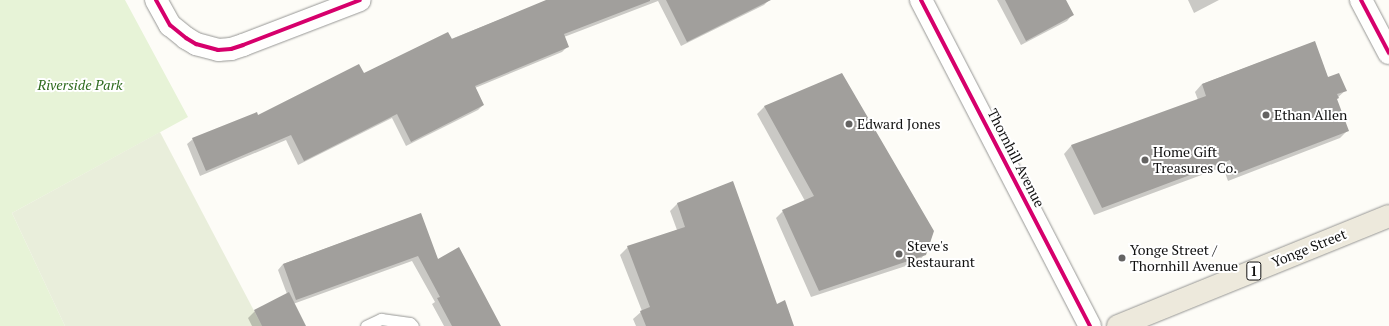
<!DOCTYPE html>
<html>
<head>
<meta charset="utf-8">
<style>
	body { margin:0 }
	#map { position:relative; width:1389px; height:326px; overflow:hidden; background:#fdfcf7; font-family:"PT Serif",serif }
	div>[style] { position:absolute }
	.green>* { inset:0; background:#e7f3d7 }
	.cemetery>* { inset:0; background:#e9eedb }
	.shadow>* { inset:0; background:#0003 }
	.building>* { inset:0; background:#a19f9c }
	.roads { filter:drop-shadow(0 0 1px #979795) drop-shadow(0 0 1px #979795) }
	.service>* { height:11px; margin:-5.5px; padding:0 5.5px; transform-origin:5.5px; border-radius:5.5px; background:#fffffe }
	.minor>* { height:22px; margin:-11px; padding:0 11px; transform-origin:11px; border-radius:11px; background:#fffffe }
	.primary>* { height:22px; margin:-11px; padding:0 11px; transform-origin:11px; border-radius:11px; background:#ede9dc }
	.cycleway>* { height:4px; margin:-2px; padding:0 2px; transform-origin:2px; border-radius:2px; background:#d6006c }
	.dots>* { width:11px; height:11px; translate:-50% -50%; box-sizing:border-box; border:2px solid #fff; border-radius:50% }
	span { translate:-50% -50%; white-space:nowrap; text-align:center; line-height:1.15; -webkit-text-stroke:4px #fff; paint-order:stroke }
	.shield-label span { padding:1px 3px; background:#fff; border:1px solid; border-radius:3px; -webkit-text-stroke-width:0 }
	.shield-label { font-size:13px; color:#111; font-weight:700 }
	.park-label { font-size:14px; color:#2f6b1f; font-style:italic }
	.poi-label { font-size:14px; color:#111 }
	.left { translate:0 -50%; text-align:left }
	.street-label { font-size:14px; color:#111 }
</style>
</head>
<body>
<div id="map">
	<div class="green">
		<i style="clip-path:polygon(0 0,125px 0,188px 117px,12px 213px,65px 326px,0 326px)"></i>
	</div>
	<div class="cemetery">
		<i style="clip-path:polygon(160px 132px,262px 326px,65px 326px,12px 213px)"></i>
	</div>
	<div class="shadow">
		<i style="clip-path:polygon(549px 0,769px 0,764px 5px,681px 46px,658px 1px,564px 37px,568px 46px,562px 52px,475px 88px,483px 105px,478px 110px,406px 146px,392px 118px,298px 165px,286px 140px,200px 176px,187px 144px,193px 139px,258px 116px)"></i>
		<i style="clip-path:polygon(997px 0,1064px 0,1072px 15px,1067px 21px,1021px 45px)"></i>
		<i style="clip-path:polygon(1188px 0,1219px 0,1194px 13px)"></i>
		<i style="clip-path:polygon(1314px 42px,1328px 78px,1346px 90px,1336px 99px,1347px 131px,1340px 138px,1228px 181px,1223px 167px,1094px 215px,1064px 154px,1071px 146px,1198px 100px,1195px 92px,1202px 84px)"></i>
		<i style="clip-path:polygon(842px 74px,925px 254px,918px 262px,811px 297px,776px 218px,783px 211px,805px 201px,757px 114px,764px 107px)"></i>
		<i style="clip-path:polygon(733px 183px,776px 306px,792px 326px,636px 326px,633px 319px,642px 311px,620px 255px,628px 247px,677px 230px,670px 211px,677px 204px)"></i>
		<i style="clip-path:polygon(420px 214px,438px 260px,499px 326px,444px 326px,432px 304px,435px 302px,412px 261px,293px 304px,305px 326px,252px 326px,248px 318px,255px 311px,287px 294px,278px 270px,283px 264px)"></i>
	</div>
	<div class="building">
		<i style="clip-path:polygon(546px 0,650px 0,650px 1px,564px 34px,569px 47px,475px 86px,484px 105px,411px 142px,397px 114px,304px 161px,291px 135px,206px 171px,192px 138px,257px 112px,258px 115px,359px 64px,364px 73px,448px 32px,452px 39px)"></i>
		<i style="clip-path:polygon(666px 0,771px 0,687px 42px)"></i>
		<i style="clip-path:polygon(1005px 0,1066px 0,1074px 15px,1026px 41px)"></i>
		<i style="clip-path:polygon(1315px 41px,1328px 77px,1339px 73px,1347px 91px,1337px 94px,1339px 98px,1337px 99px,1349px 131px,1236px 174px,1230px 160px,1102px 208px,1071px 145px,1206px 96px,1202px 84px)"></i>
		<i style="clip-path:polygon(842px 73px,934px 231px,926px 255px,819px 291px,782px 210px,814px 196px,764px 106px)"></i>
		<i style="clip-path:polygon(733px 181px,777px 304px,785px 300px,794px 326px,646px 326px,640px 311px,650px 307px,627px 246px,685px 227px,677px 203px)"></i>
		<i style="clip-path:polygon(421px 213px,438px 259px,459px 247px,501px 326px,452px 326px,437px 298px,440px 297px,418px 256px,296px 300px,283px 264px)"></i>
		<i style="clip-path:polygon(289px 292px,306px 326px,262px 326px,254px 310px)"></i>
	</div>
	<div class="roads">
		<div class="service">
			<i style="left:366px;top:326px;width:17px;rotate:-25deg"></i>
			<i style="left:381px;top:319px;width:29px;rotate:8deg"></i>
			<i style="left:410px;top:323px;width:4px;rotate:45deg"></i>
		</div>
		<div class="minor">
			<i style="left:156px;top:0;width:29px;rotate:61deg"></i>
			<i style="left:170px;top:25px;width:21px;rotate:39deg"></i>
			<i style="left:186px;top:38px;width:12px;rotate:31deg"></i>
			<i style="left:196px;top:44px;width:23px;rotate:15deg"></i>
			<i style="left:218px;top:50px;width:13px;rotate:-4deg"></i>
			<i style="left:231px;top:49px;width:13px;rotate:-18deg"></i>
			<i style="left:243px;top:45px;width:125px;rotate:-21deg"></i>
			<i style="left:921px;top:0;width:367px;rotate:62.6deg"></i>
			<i style="left:1361px;top:0;width:60px;rotate:62.2deg"></i>
		</div>
		<div class="primary">
			<i style="left:1118px;top:326px;width:292px;rotate:-22.1deg"></i>
		</div>
	</div>
	<div class="cycleway">
		<i style="left:156px;top:0;width:29px;rotate:61deg"></i>
		<i style="left:170px;top:25px;width:21px;rotate:39deg"></i>
		<i style="left:186px;top:38px;width:12px;rotate:31deg"></i>
		<i style="left:196px;top:44px;width:23px;rotate:15deg"></i>
		<i style="left:218px;top:50px;width:13px;rotate:-4deg"></i>
		<i style="left:231px;top:49px;width:13px;rotate:-18deg"></i>
		<i style="left:243px;top:45px;width:125px;rotate:-21deg"></i>
		<i style="left:921px;top:0;width:367px;rotate:62.6deg"></i>
		<i style="left:1361px;top:0;width:60px;rotate:62.2deg"></i>
	</div>
	<div class="dots">
		<i style="left:1266px;top:115px;background:#646362"></i>
		<i style="left:849px;top:124px;background:#646362"></i>
		<i style="left:1145px;top:160px;background:#646362"></i>
		<i style="left:899px;top:254px;background:#646362"></i>
		<i style="left:1122px;top:258px;background:#646362"></i>
	</div>
	<div class="shield-label">
		<span style="left:1254px;top:271px">1</span>
	</div>
	<div class="park-label">
		<span style="left:80px;top:85px">Riverside Park</span>
	</div>
	<div class="poi-label">
		<span class="left" style="left:1274px;top:115px">Ethan Allen</span>
		<span class="left" style="left:857px;top:124px">Edward Jones</span>
		<span class="left" style="left:1153px;top:160px">Home Gift<br>Treasures Co.</span>
		<span class="left" style="left:907px;top:254px">Steve's<br>Restaurant</span>
		<span class="left" style="left:1130px;top:258px">Yonge Street /<br>Thornhill Avenue</span>
	</div>
	<div class="street-label">
		<span style="left:1016px;top:158px;rotate:63deg">Thornhill Avenue</span>
		<span style="left:1309px;top:248px;rotate:-22deg">Yonge Street</span>
	</div>
</div>
</body>
</html>
